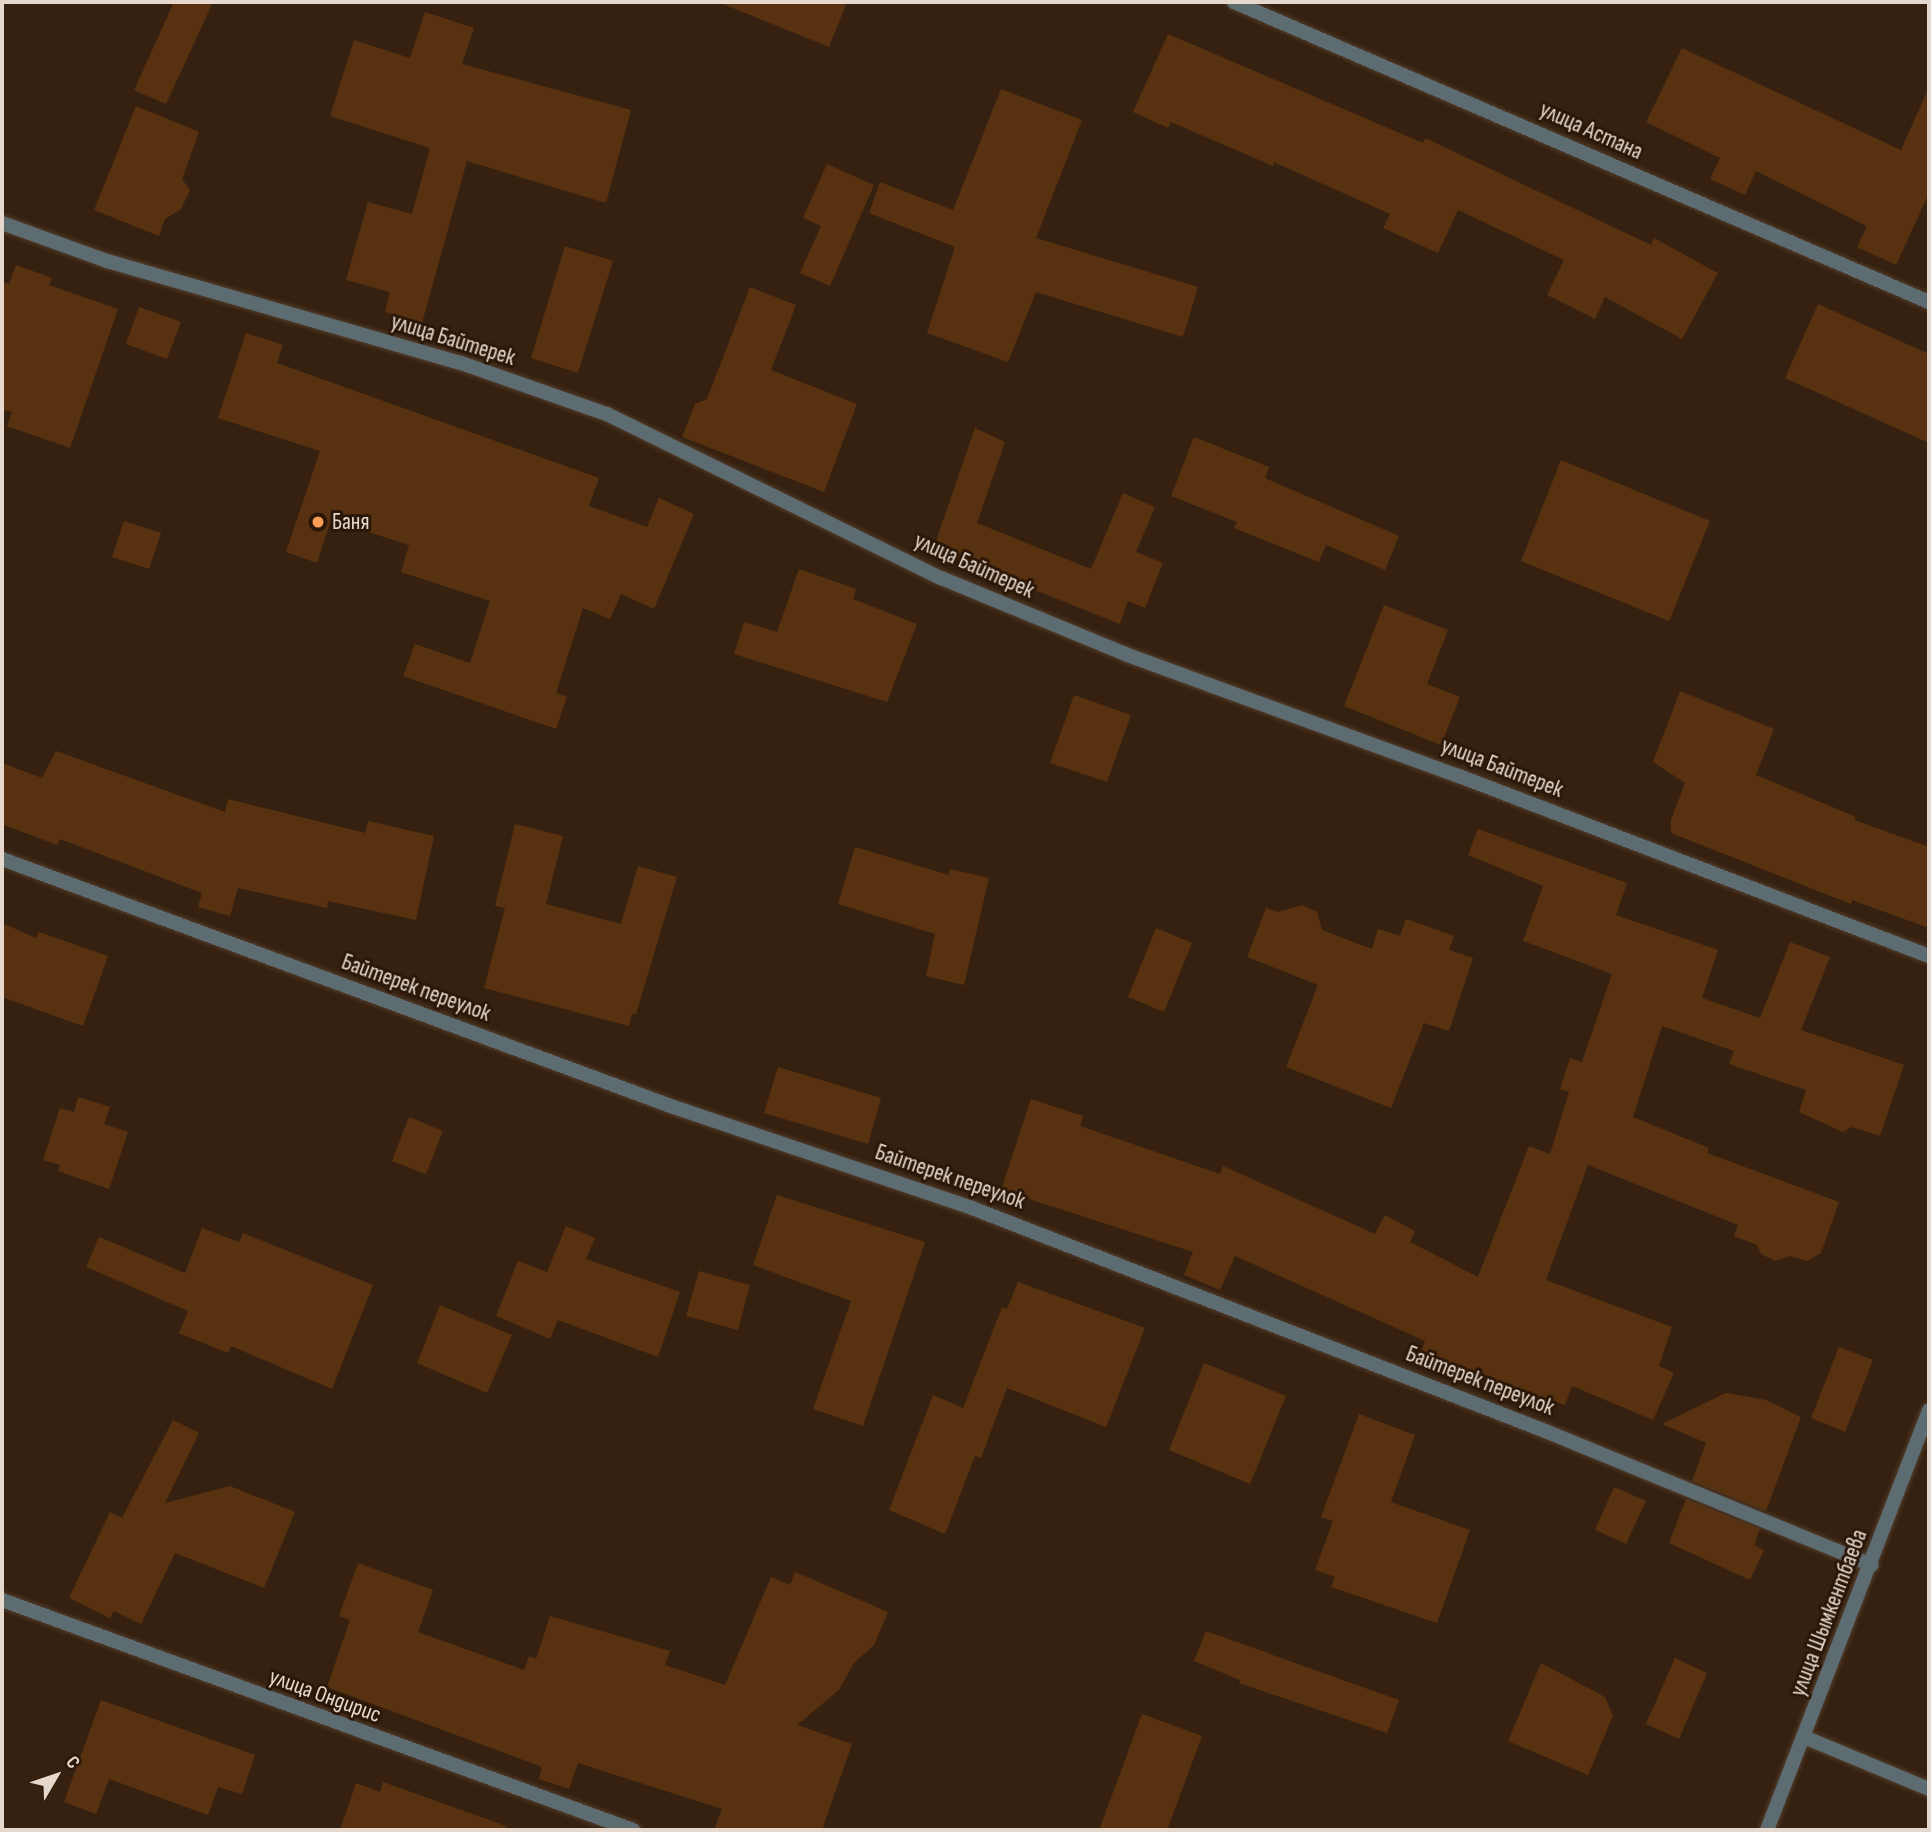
<!DOCTYPE html>
<html>
<head>
<meta charset="utf-8">
<style>
	body { margin:0 }
	#map { position:relative; width:1931px; height:1832px; overflow:hidden; background:#362110; font-family:"Sofia Sans Condensed",sans-serif }
	div>[style] { position:absolute }
	.building>* { inset:0; background:#583210 }
	.roads { filter:drop-shadow(0 0 2px #523e2e) drop-shadow(0 0 2px #523e2e) }
	.minor>* { height:14px; margin:-7px; padding:0 7px; transform-origin:7px; border-radius:7px; background:#5d6c71 }
	.dots>* { width:19px; height:19px; translate:-50% -50%; box-sizing:border-box; border:4px solid #2b1707; border-radius:50% }
	span { translate:-50% -50%; white-space:nowrap; text-align:center; line-height:1.15; -webkit-text-stroke:6px #2b1707; paint-order:stroke }
	.street-label { font-size:23px; color:#e6d8cd }
	.poi-label { font-size:23px; color:#e6d8cd }
	.left { translate:0 -50%; text-align:left }
	.frame { position:absolute; inset:0; border:4px solid #e6d8cd; pointer-events:none }
	.north { position:absolute; left:21px; top:1741px; width:70px; height:70px; -webkit-text-stroke:5px #2b1707; paint-order:stroke; rotate:51deg; font-size:19px; font-weight:700; line-height:28px; text-align:center; color:#e6d8cd }
	.north::after { content:''; display:block; margin:auto; width:24px; height:32px; background:#e6d8cd; clip-path:polygon(50% 0,100% 100%,50% 72%,0 100%) }
</style>
</head>
<body>
<div id="map">
	<div class="building">
		<i style="clip-path:polygon(174px 2px,213px 2px,166px 104px,134px 90px)"></i>
		<i style="clip-path:polygon(718px 2px,847px 2px,829px 47px)"></i>
		<i style="clip-path:polygon(425px 12px,474px 28px,462px 64px,631px 110px,606px 203px,467px 161px,422px 323px,385px 312px,390px 292px,346px 280px,368px 202px,412px 214px,430px 148px,330px 116px,354px 40px,410px 58px)"></i>
		<i style="clip-path:polygon(1168px 34px,1423px 143px,1425px 138px,1651px 245px,1654px 238px,1718px 273px,1682px 339px,1605px 297px,1595px 319px,1547px 295px,1564px 260px,1458px 210px,1438px 253px,1383px 228px,1390px 214px,1274px 162px,1273px 166px,1171px 122px,1168px 128px,1133px 112px)"></i>
		<i style="clip-path:polygon(1682px 48px,1901px 150px,1929px 87px,1929px 193px,1896px 265px,1857px 247px,1867px 226px,1756px 171px,1745px 195px,1710px 179px,1720px 158px,1646px 122px)"></i>
		<i style="clip-path:polygon(1001px 89px,1082px 120px,1036px 238px,1198px 287px,1183px 337px,1036px 292px,1008px 362px,927px 333px,955px 247px,869px 213px,880px 182px,953px 210px)"></i>
		<i style="clip-path:polygon(136px 106px,199px 132px,182px 179px,190px 190px,181px 209px,165px 219px,159px 236px,94px 210px)"></i>
		<i style="clip-path:polygon(827px 164px,874px 185px,830px 286px,800px 273px,821px 226px,803px 218px)"></i>
		<i style="clip-path:polygon(565px 246px,613px 261px,578px 373px,531px 358px)"></i>
		<i style="clip-path:polygon(16px 265px,52px 278px,49px 285px,118px 309px,70px 448px,7px 426px,12px 412px,2px 410px,2px 282px,9px 284px)"></i>
		<i style="clip-path:polygon(750px 287px,796px 305px,771px 370px,857px 404px,824px 492px,682px 437px,695px 404px,707px 399px)"></i>
		<i style="clip-path:polygon(1818px 304px,1929px 354px,1929px 443px,1785px 378px)"></i>
		<i style="clip-path:polygon(139px 307px,181px 322px,167px 359px,126px 344px)"></i>
		<i style="clip-path:polygon(246px 333px,283px 345px,277px 363px,599px 478px,589px 506px,647px 527px,659px 498px,694px 514px,654px 609px,621px 594px,610px 619px,583px 608px,556px 693px,567px 697px,556px 729px,403px 676px,415px 644px,470px 663px,490px 601px,401px 572px,409px 545px,331px 520px,317px 563px,286px 552px,320px 451px,218px 418px)"></i>
		<i style="clip-path:polygon(975px 428px,1005px 442px,977px 523px,1091px 569px,1123px 493px,1155px 507px,1136px 552px,1163px 563px,1145px 608px,1128px 601px,1120px 624px,937px 551px,937px 538px)"></i>
		<i style="clip-path:polygon(1194px 437px,1269px 467px,1265px 478px,1399px 536px,1385px 570px,1326px 545px,1319px 562px,1234px 528px,1237px 522px,1171px 496px)"></i>
		<i style="clip-path:polygon(1561px 460px,1710px 521px,1669px 621px,1521px 561px)"></i>
		<i style="clip-path:polygon(124px 521px,161px 533px,149px 569px,112px 557px)"></i>
		<i style="clip-path:polygon(799px 569px,856px 589px,853px 599px,917px 624px,887px 702px,734px 654px,744px 622px,777px 632px)"></i>
		<i style="clip-path:polygon(1384px 605px,1448px 630px,1427px 684px,1460px 697px,1441px 745px,1344px 706px)"></i>
		<i style="clip-path:polygon(1680px 691px,1774px 729px,1756px 775px,1856px 817px,1854px 820px,1929px 847px,1929px 928px,1852px 900px,1851px 904px,1671px 833px,1671px 820px,1685px 783px,1653px 762px)"></i>
		<i style="clip-path:polygon(1074px 695px,1131px 715px,1107px 782px,1050px 763px)"></i>
		<i style="clip-path:polygon(56px 751px,225px 812px,228px 799px,365px 833px,368px 821px,434px 836px,416px 920px,328px 901px,327px 908px,238px 888px,230px 916px,198px 907px,202px 893px,60px 839px,57px 845px,2px 824px,2px 763px,42px 778px)"></i>
		<i style="clip-path:polygon(515px 824px,563px 836px,546px 904px,621px 924px,638px 866px,677px 877px,636px 1014px,632px 1014px,629px 1026px,484px 988px,505px 908px,495px 906px)"></i>
		<i style="clip-path:polygon(1478px 829px,1627px 883px,1616px 915px,1718px 950px,1702px 998px,1760px 1018px,1790px 942px,1830px 957px,1801px 1030px,1904px 1065px,1880px 1136px,1852px 1127px,1843px 1132px,1799px 1112px,1806px 1090px,1729px 1064px,1734px 1051px,1662px 1026px,1633px 1117px,1709px 1148px,1707px 1153px,1839px 1202px,1821px 1253px,1807px 1261px,1790px 1256px,1775px 1261px,1761px 1254px,1757px 1245px,1734px 1236px,1738px 1225px,1588px 1165px,1546px 1280px,1672px 1327px,1659px 1366px,1674px 1373px,1653px 1420px,1572px 1386px,1565px 1405px,1473px 1375px,1420px 1354px,1425px 1341px,1235px 1256px,1220px 1290px,1184px 1275px,1193px 1252px,1001px 1190px,1031px 1099px,1083px 1116px,1080px 1126px,1220px 1174px,1223px 1166px,1375px 1234px,1385px 1215px,1415px 1231px,1410px 1242px,1478px 1277px,1529px 1146px,1550px 1154px,1569px 1092px,1560px 1089px,1570px 1058px,1582px 1062px,1612px 974px,1523px 941px,1543px 886px,1468px 855px)"></i>
		<i style="clip-path:polygon(855px 847px,949px 875px,950px 869px,989px 878px,964px 985px,926px 976px,935px 934px,838px 904px)"></i>
		<i style="clip-path:polygon(1302px 905px,1317px 912px,1322px 930px,1372px 949px,1378px 929px,1400px 936px,1406px 919px,1454px 936px,1449px 950px,1473px 958px,1449px 1031px,1424px 1023px,1391px 1108px,1286px 1067px,1318px 985px,1247px 957px,1266px 908px,1278px 912px)"></i>
		<i style="clip-path:polygon(2px 923px,36px 938px,39px 932px,108px 956px,83px 1026px,2px 997px)"></i>
		<i style="clip-path:polygon(1156px 928px,1192px 943px,1164px 1012px,1128px 997px)"></i>
		<i style="clip-path:polygon(778px 1067px,881px 1098px,868px 1144px,764px 1113px)"></i>
		<i style="clip-path:polygon(78px 1097px,110px 1107px,104px 1124px,128px 1132px,109px 1189px,58px 1171px,60px 1165px,43px 1160px,60px 1108px,74px 1112px)"></i>
		<i style="clip-path:polygon(409px 1117px,443px 1131px,426px 1174px,392px 1161px)"></i>
		<i style="clip-path:polygon(777px 1195px,925px 1242px,863px 1426px,813px 1409px,851px 1301px,753px 1265px)"></i>
		<i style="clip-path:polygon(566px 1226px,595px 1238px,586px 1259px,680px 1292px,658px 1357px,558px 1320px,550px 1339px,496px 1316px,518px 1261px,547px 1272px)"></i>
		<i style="clip-path:polygon(202px 1228px,239px 1242px,243px 1233px,373px 1285px,332px 1389px,231px 1346px,228px 1353px,179px 1333px,188px 1311px,86px 1267px,99px 1237px,185px 1273px)"></i>
		<i style="clip-path:polygon(699px 1271px,750px 1285px,738px 1330px,686px 1316px)"></i>
		<i style="clip-path:polygon(1018px 1282px,1145px 1328px,1106px 1427px,1007px 1388px,981px 1458px,975px 1456px,945px 1534px,889px 1510px,933px 1395px,963px 1408px,1002px 1307px,1007px 1309px)"></i>
		<i style="clip-path:polygon(440px 1305px,512px 1335px,487px 1393px,417px 1363px)"></i>
		<i style="clip-path:polygon(1839px 1347px,1873px 1360px,1845px 1432px,1811px 1418px)"></i>
		<i style="clip-path:polygon(1204px 1363px,1286px 1396px,1250px 1484px,1169px 1450px)"></i>
		<i style="clip-path:polygon(1726px 1393px,1766px 1400px,1801px 1417px,1766px 1511px,1692px 1481px,1706px 1443px,1662px 1424px)"></i>
		<i style="clip-path:polygon(1359px 1414px,1415px 1435px,1391px 1502px,1470px 1530px,1437px 1623px,1331px 1587px,1335px 1577px,1315px 1570px,1333px 1521px,1321px 1517px)"></i>
		<i style="clip-path:polygon(173px 1420px,199px 1433px,165px 1503px,230px 1486px,295px 1512px,264px 1588px,175px 1553px,141px 1624px,114px 1611px,110px 1618px,69px 1598px,110px 1512px,122px 1518px)"></i>
		<i style="clip-path:polygon(1614px 1487px,1646px 1501px,1626px 1544px,1595px 1530px)"></i>
		<i style="clip-path:polygon(1686px 1499px,1760px 1529px,1754px 1545px,1764px 1550px,1750px 1580px,1669px 1543px)"></i>
		<i style="clip-path:polygon(358px 1563px,433px 1590px,418px 1632px,524px 1670px,529px 1656px,536px 1659px,550px 1616px,670px 1651px,665px 1665px,725px 1685px,771px 1577px,790px 1585px,795px 1572px,888px 1612px,874px 1645px,854px 1663px,839px 1690px,797px 1725px,852px 1744px,822px 1830px,714px 1830px,722px 1809px,578px 1763px,569px 1789px,539px 1779px,542px 1767px,327px 1687px,350px 1620px,339px 1616px)"></i>
		<i style="clip-path:polygon(1206px 1631px,1399px 1700px,1387px 1733px,1239px 1683px,1240px 1680px,1194px 1661px)"></i>
		<i style="clip-path:polygon(1675px 1658px,1707px 1673px,1679px 1739px,1646px 1724px)"></i>
		<i style="clip-path:polygon(1541px 1663px,1605px 1697px,1613px 1716px,1588px 1775px,1508px 1741px)"></i>
		<i style="clip-path:polygon(101px 1700px,255px 1755px,242px 1794px,218px 1787px,208px 1815px,109px 1779px,96px 1814px,64px 1802px)"></i>
		<i style="clip-path:polygon(1142px 1714px,1202px 1736px,1167px 1830px,1099px 1830px)"></i>
		<i style="clip-path:polygon(383px 1782px,506px 1826px,505px 1830px,340px 1830px,356px 1783px,380px 1792px)"></i>
	</div>
	<div class="roads">
		<div class="minor">
			<i style="left:1234px;top:2px;width:757px;rotate:23.35deg"></i>
			<i style="left:2px;top:223px;width:112px;rotate:19.9deg"></i>
			<i style="left:107px;top:261px;width:368px;rotate:16.1deg"></i>
			<i style="left:461px;top:363px;width:155px;rotate:19.3deg"></i>
			<i style="left:607px;top:414px;width:372px;rotate:26.2deg"></i>
			<i style="left:941px;top:578px;width:199px;rotate:22.4deg"></i>
			<i style="left:1125px;top:654px;width:356px;rotate:20.1deg"></i>
			<i style="left:1459px;top:776px;width:503px;rotate:20.96deg"></i>
			<i style="left:2px;top:859px;width:710px;rotate:20.27deg"></i>
			<i style="left:668px;top:1105px;width:321px;rotate:18.7deg"></i>
			<i style="left:972px;top:1208px;width:615px;rotate:21.26deg"></i>
			<i style="left:1545px;top:1431px;width:353px;rotate:22.3deg"></i>
			<i style="left:2px;top:1600px;width:672px;rotate:20.03deg"></i>
			<i style="left:1804px;top:1737px;width:135px;rotate:22.6deg"></i>
			<i style="left:1767px;top:1830px;width:450px;rotate:-68.9deg"></i>
		</div>
	</div>
	<div class="dots">
		<i style="left:318px;top:522px;background:#fc9d53"></i>
	</div>
	<div class="street-label">
		<span style="left:1591px;top:131px;rotate:24deg">улица Астана</span>
		<span style="left:453px;top:340px;rotate:17deg">улица Байтерек</span>
		<span style="left:974px;top:566px;rotate:24deg">улица Байтерек</span>
		<span style="left:1502px;top:768px;rotate:21deg">улица Байтерек</span>
		<span style="left:416px;top:988px;rotate:20deg">Байтерек переулок</span>
		<span style="left:950px;top:1177px;rotate:19deg">Байтерек переулок</span>
		<span style="left:1480px;top:1381px;rotate:21deg">Байтерек переулок</span>
		<span style="left:1829px;top:1613px;rotate:-69deg">улица Шымкентбаева</span>
		<span style="left:325px;top:1696px;rotate:20deg">улица Ондирис</span>
	</div>
	<div class="poi-label">
		<span class="left" style="left:332px;top:522px">Баня</span>
	</div>
	<div class="frame"></div>
	<div class="north">С</div>
</div>
</body>
</html>
